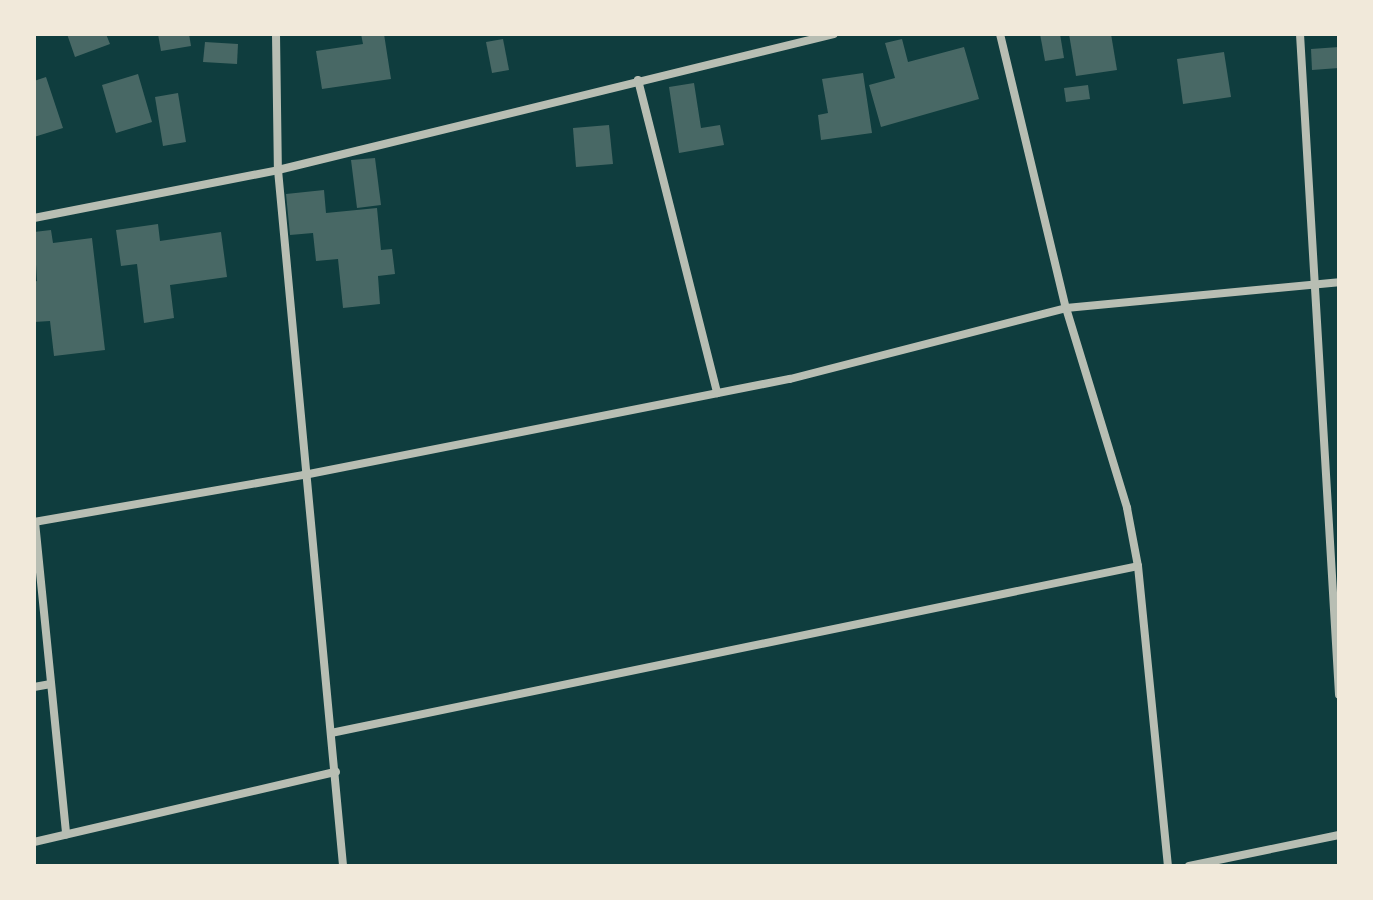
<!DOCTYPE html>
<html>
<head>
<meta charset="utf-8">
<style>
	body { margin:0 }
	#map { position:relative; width:1373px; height:900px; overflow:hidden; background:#0f3d3e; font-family:Quicksand,sans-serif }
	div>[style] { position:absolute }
	.building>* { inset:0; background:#486865 }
	.minor>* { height:8px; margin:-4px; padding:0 4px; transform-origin:4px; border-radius:4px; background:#b8beb3 }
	span { translate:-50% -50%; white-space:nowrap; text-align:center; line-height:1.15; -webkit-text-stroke:7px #f1e9da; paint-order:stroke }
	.frame { position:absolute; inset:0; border:36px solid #f1e9da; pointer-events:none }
</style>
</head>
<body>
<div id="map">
	<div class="building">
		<i style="clip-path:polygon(67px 34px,106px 34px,110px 44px,75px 57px)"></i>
		<i style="clip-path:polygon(158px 34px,189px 34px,191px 46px,161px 51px)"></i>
		<i style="clip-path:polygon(361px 34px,384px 34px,391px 79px,322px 89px,316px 51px,363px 44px)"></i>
		<i style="clip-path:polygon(1040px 34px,1060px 34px,1064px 58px,1045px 61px)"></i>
		<i style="clip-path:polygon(1069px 34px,1111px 34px,1117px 70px,1076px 76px)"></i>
		<i style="clip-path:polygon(503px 39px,509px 70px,492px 73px,486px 42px)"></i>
		<i style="clip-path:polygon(902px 39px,908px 62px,964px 47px,979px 99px,881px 127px,869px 85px,895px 78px,885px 43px)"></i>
		<i style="clip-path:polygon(205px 42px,238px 44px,237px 64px,203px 62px)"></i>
		<i style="clip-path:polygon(1339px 47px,1339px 68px,1312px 70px,1311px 49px)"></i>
		<i style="clip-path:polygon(1224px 52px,1231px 97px,1183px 104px,1177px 59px)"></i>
		<i style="clip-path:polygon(863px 73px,872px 133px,821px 140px,818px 115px,828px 113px,822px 79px)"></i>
		<i style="clip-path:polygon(138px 74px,152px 122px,116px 133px,102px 85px)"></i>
		<i style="clip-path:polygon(46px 77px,63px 128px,34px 137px,34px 81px)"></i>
		<i style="clip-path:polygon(694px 83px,701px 128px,720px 125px,724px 145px,679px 153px,669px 87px)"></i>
		<i style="clip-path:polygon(1088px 85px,1090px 99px,1066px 102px,1064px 88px)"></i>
		<i style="clip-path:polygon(178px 93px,186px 142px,163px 146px,155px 97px)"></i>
		<i style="clip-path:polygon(609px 125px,613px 164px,576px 167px,573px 128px)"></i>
		<i style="clip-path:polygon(375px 158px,381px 205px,357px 208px,351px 160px)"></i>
		<i style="clip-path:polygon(324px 190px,326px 213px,377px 208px,381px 250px,392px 249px,395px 274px,378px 276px,380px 304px,343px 308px,338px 259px,316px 261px,313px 233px,290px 235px,286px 194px)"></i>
		<i style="clip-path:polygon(158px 224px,160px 241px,221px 232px,227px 277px,170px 285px,174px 318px,144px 323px,137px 264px,121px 266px,116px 230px)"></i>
		<i style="clip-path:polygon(51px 230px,53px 243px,92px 238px,105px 350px,54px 356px,50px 321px,34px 322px,34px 282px,37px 281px,34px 232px)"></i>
	</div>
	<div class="minor">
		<i style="left:276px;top:34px;width:136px;rotate:89.2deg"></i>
		<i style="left:278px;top:170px;width:699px;rotate:84.66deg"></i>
		<i style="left:1000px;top:34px;width:282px;rotate:76.5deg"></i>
		<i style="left:1066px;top:308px;width:209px;rotate:73deg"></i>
		<i style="left:1127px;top:508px;width:59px;rotate:79.3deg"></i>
		<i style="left:1138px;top:566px;width:301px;rotate:84.3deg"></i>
		<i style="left:1300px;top:34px;width:662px;rotate:86.62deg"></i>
		<i style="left:638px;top:80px;width:323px;rotate:75.8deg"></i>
		<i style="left:34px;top:218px;width:249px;rotate:-11.1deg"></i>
		<i style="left:278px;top:170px;width:572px;rotate:-13.74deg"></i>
		<i style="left:34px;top:522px;width:274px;rotate:-9.9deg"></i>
		<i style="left:304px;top:475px;width:495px;rotate:-11.2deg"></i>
		<i style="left:790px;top:379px;width:285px;rotate:-14.4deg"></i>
		<i style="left:1066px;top:308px;width:274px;rotate:-5.4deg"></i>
		<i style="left:35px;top:522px;width:314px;rotate:84.3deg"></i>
		<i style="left:34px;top:687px;width:17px;rotate:-10deg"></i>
		<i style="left:331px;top:733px;width:824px;rotate:-11.69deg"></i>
		<i style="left:34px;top:842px;width:310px;rotate:-13.1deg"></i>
		<i style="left:1189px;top:866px;width:153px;rotate:-11.7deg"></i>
	</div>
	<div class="frame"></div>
</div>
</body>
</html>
